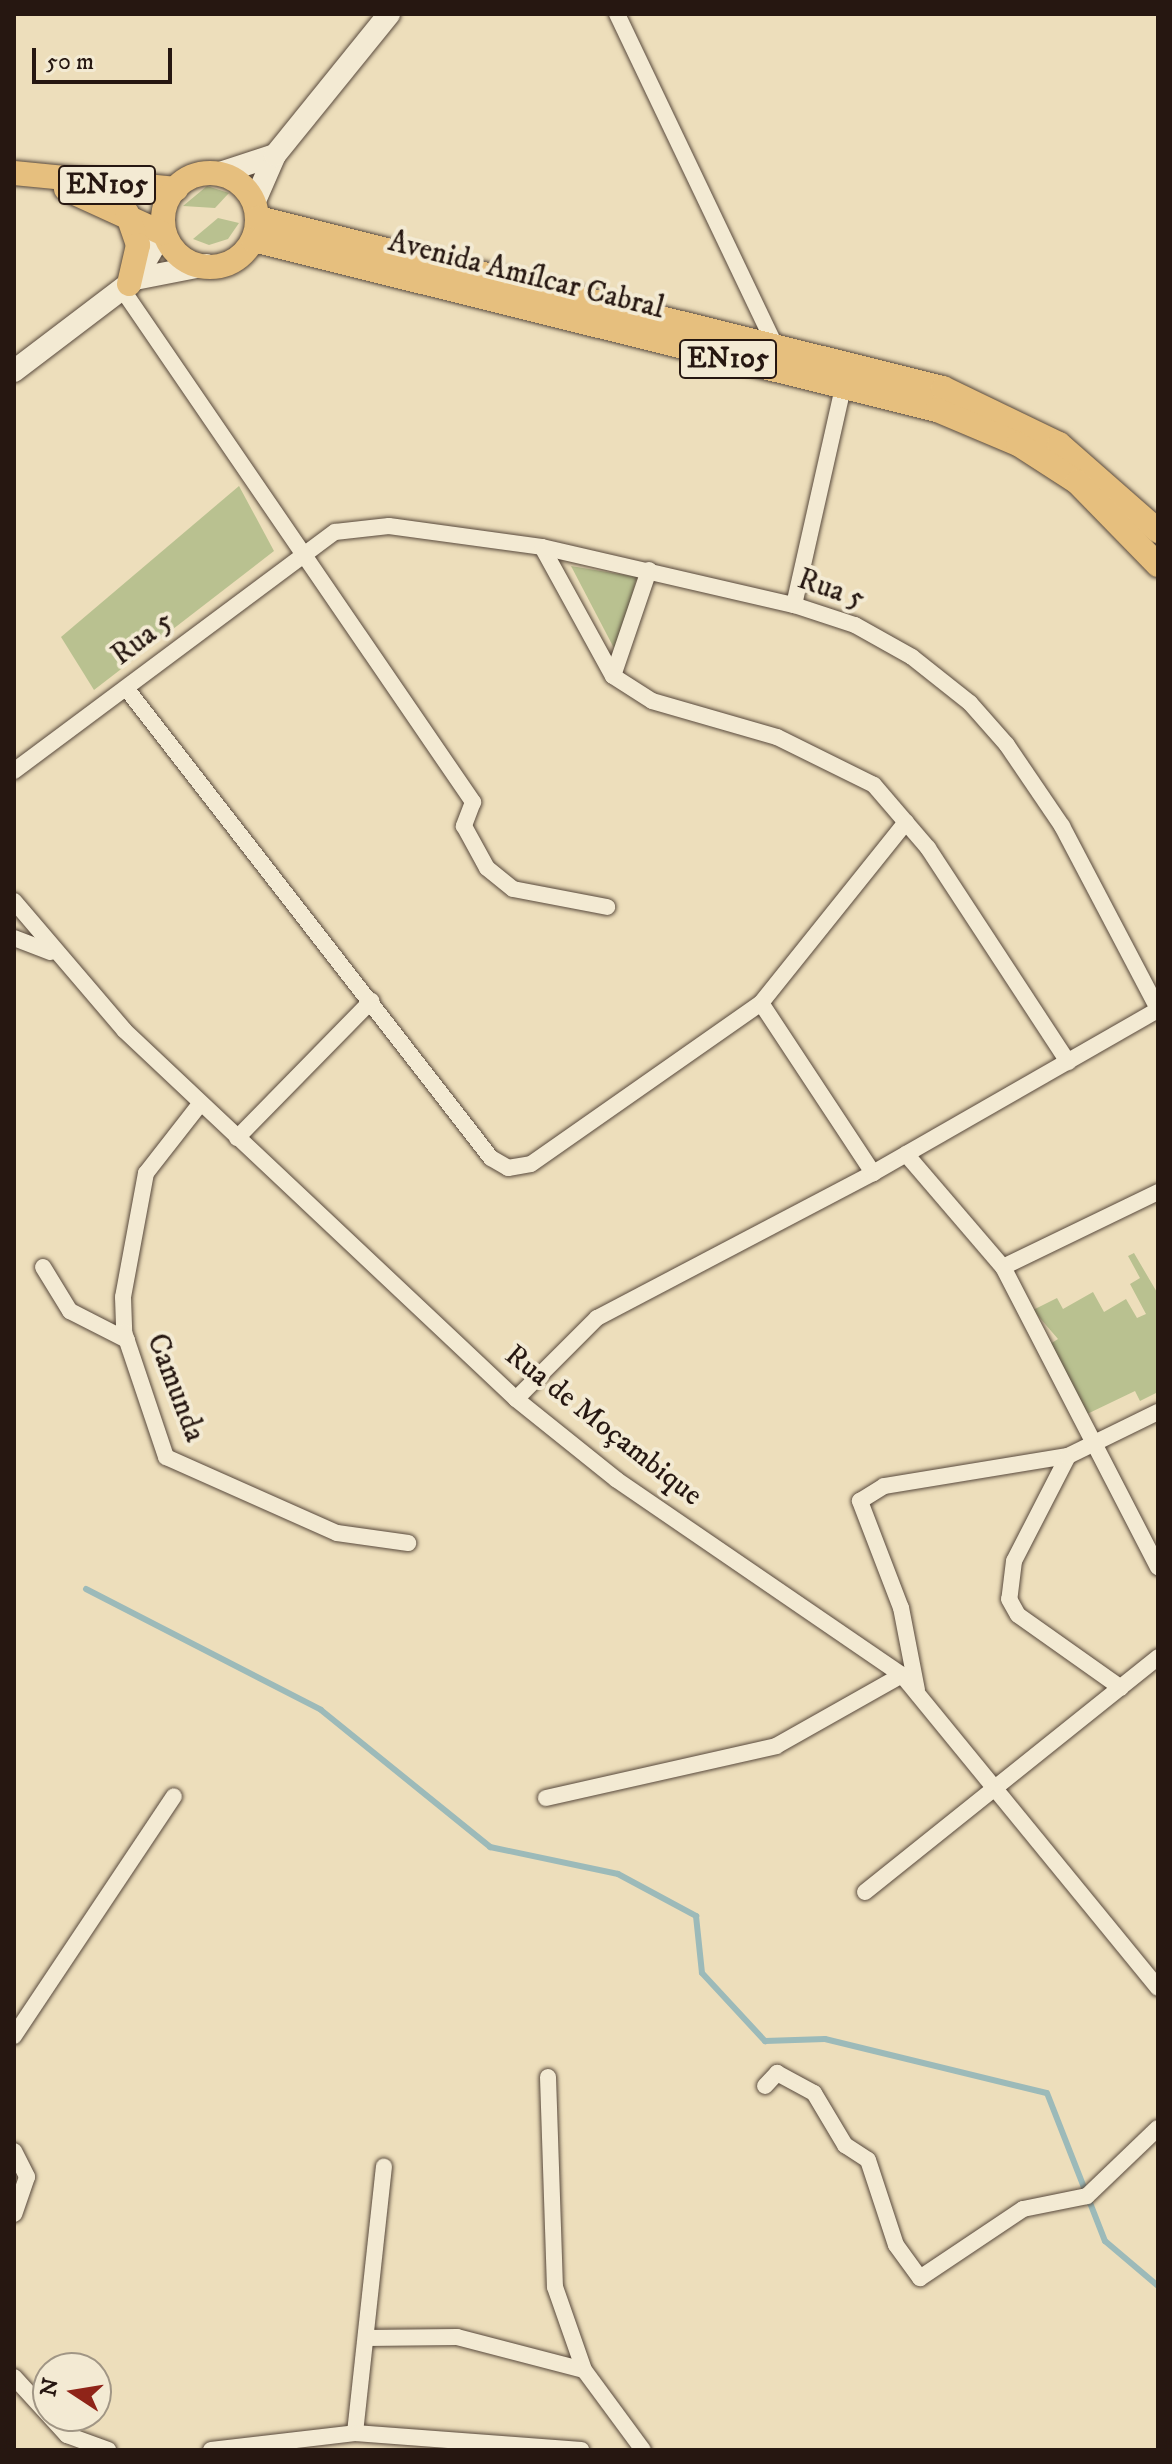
<!DOCTYPE html>
<html>
<head>
<meta charset="utf-8">
<style>
	body { margin:0 }
	#map { position:relative; width:1172px; height:2464px; overflow:hidden; background:#eddebb; font-family:"IM FELL DW Pica",serif }
	div>[style] { position:absolute }
	.green>* { inset:0; background:#b9c190 }
	.stream>* { height:6px; margin:-3px; padding:0 3px; transform-origin:3px; border-radius:3px; background:#9cbab9 }
	.roads { filter:drop-shadow(0 0 2px #58493c) drop-shadow(0 0 2px #58493c) }
	.street>* { height:16px; margin:-8px; padding:0 8px; transform-origin:8px; border-radius:8px; background:#f3ead3 }
	.secondary>* { height:22px; margin:-11px; padding:0 11px; transform-origin:11px; border-radius:11px; background:#f3ead3 }
	.primary>* { height:24px; margin:-12px; padding:0 12px; transform-origin:12px; border-radius:12px; background:#e6bf7e }
	.primary>.ring { margin:-12px; padding:0; box-sizing:content-box; background:none; border:24px solid #e6bf7e; border-radius:50% }
	span { translate:-50% -50%; white-space:nowrap; text-align:center; line-height:1.15; -webkit-text-stroke:8px #f3ead3; paint-order:stroke }
	.shield-label span { padding:2px 6px; background:#f3ead3; border:2px solid; border-radius:6px; -webkit-text-stroke-width:0 }
	.shield-label { font-size:28px; color:#261711; font-weight:700 }
	.street-label { font-size:30px; color:#261711 }
	.frame { position:absolute; inset:0; border:16px solid #261711; pointer-events:none }
	.north { position:absolute; left:32px; top:2352px; width:80px; height:80px; box-sizing:border-box; background:#f3ead3; border:2px solid #a19685; border-radius:50%; rotate:282deg; font-size:22px; font-weight:700; line-height:32px; text-align:center; color:#261711 }
	.north::after { content:''; display:block; margin:auto; width:28px; height:36px; background:#8f2418; clip-path:polygon(50% 0,100% 100%,50% 72%,0 100%) }
	.scale { position:absolute; left:32px; top:48px; width:140px; height:36px; box-sizing:border-box; border:4px solid #261711; border-top:0; padding-left:10px; font-size:24px; line-height:28px; white-space:nowrap; color:#261711; -webkit-text-stroke:6px #f3ead3; paint-order:stroke }
</style>
</head>
<body>
<div id="map">
	<div class="green">
		<i style="clip-path:polygon(207px 186px,229px 193px,215px 208px,183px 206px)"></i>
		<i style="clip-path:polygon(218px 218px,239px 223px,228px 239px,209px 245px,193px 239px)"></i>
		<i style="clip-path:polygon(239px 486px,274px 551px,94px 690px,61px 637px)"></i>
		<i style="clip-path:polygon(571px 566px,637px 577px,616px 652px)"></i>
		<i style="clip-path:polygon(1134px 1253px,1158px 1294px,1158px 1392px,1140px 1401px,1135px 1391px,1085px 1415px,1050px 1344px,1058px 1339px,1033px 1310px,1057px 1298px,1063px 1309px,1093px 1292px,1104px 1312px,1126px 1299px,1137px 1318px,1146px 1314px,1130px 1284px,1140px 1278px,1128px 1256px)"></i>
	</div>
	<div class="stream">
		<i style="left:86px;top:1589px;width:264px;rotate:27.2deg"></i>
		<i style="left:321px;top:1710px;width:218px;rotate:39deg"></i>
		<i style="left:490px;top:1847px;width:131px;rotate:11.9deg"></i>
		<i style="left:618px;top:1874px;width:89px;rotate:28.3deg"></i>
		<i style="left:696px;top:1916px;width:57px;rotate:84deg"></i>
		<i style="left:702px;top:1973px;width:93px;rotate:47.2deg"></i>
		<i style="left:765px;top:2041px;width:60px;rotate:-1.9deg"></i>
		<i style="left:825px;top:2039px;width:228px;rotate:13.7deg"></i>
		<i style="left:1047px;top:2093px;width:159px;rotate:68.6deg"></i>
		<i style="left:1105px;top:2241px;width:70px;rotate:40.3deg"></i>
	</div>
	<div class="roads">
		<div class="street">
			<i style="left:617px;top:14px;width:369px;rotate:64.5deg"></i>
			<i style="left:122px;top:289px;width:622px;rotate:55.62deg"></i>
			<i style="left:473px;top:802px;width:26px;rotate:111deg"></i>
			<i style="left:464px;top:826px;width:48px;rotate:61.3deg"></i>
			<i style="left:487px;top:868px;width:33px;rotate:39deg"></i>
			<i style="left:513px;top:889px;width:96px;rotate:10.8deg"></i>
			<i style="left:542px;top:547px;width:147px;rotate:61.2deg"></i>
			<i style="left:613px;top:676px;width:46px;rotate:32.7deg"></i>
			<i style="left:652px;top:701px;width:130px;rotate:16.1deg"></i>
			<i style="left:777px;top:737px;width:108px;rotate:26.3deg"></i>
			<i style="left:874px;top:785px;width:83px;rotate:49.4deg"></i>
			<i style="left:928px;top:848px;width:256px;rotate:56.8deg"></i>
			<i style="left:794px;top:605px;width:222px;rotate:-77.3deg"></i>
			<i style="left:613px;top:676px;width:112px;rotate:-71.2deg"></i>
			<i style="left:126px;top:688px;width:595px;rotate:52.17deg"></i>
			<i style="left:491px;top:1158px;width:20px;rotate:30deg"></i>
			<i style="left:508px;top:1168px;width:23px;rotate:-10deg"></i>
			<i style="left:531px;top:1164px;width:281px;rotate:-35deg"></i>
			<i style="left:761px;top:1003px;width:232px;rotate:-51.3deg"></i>
			<i style="left:14px;top:771px;width:400px;rotate:-36.7deg"></i>
			<i style="left:335px;top:532px;width:54px;rotate:-6.3deg"></i>
			<i style="left:389px;top:526px;width:154px;rotate:7.8deg"></i>
			<i style="left:542px;top:547px;width:259px;rotate:13deg"></i>
			<i style="left:794px;top:605px;width:64px;rotate:18.2deg"></i>
			<i style="left:855px;top:625px;width:65px;rotate:29.3deg"></i>
			<i style="left:912px;top:657px;width:74px;rotate:38.4deg"></i>
			<i style="left:970px;top:703px;width:56px;rotate:48.6deg"></i>
			<i style="left:1007px;top:745px;width:98px;rotate:55.8deg"></i>
			<i style="left:1062px;top:826px;width:207px;rotate:62.3deg"></i>
			<i style="left:14px;top:901px;width:170px;rotate:49.5deg"></i>
			<i style="left:124px;top:1030px;width:538px;rotate:43.27deg"></i>
			<i style="left:516px;top:1399px;width:129px;rotate:38.7deg"></i>
			<i style="left:617px;top:1480px;width:345px;rotate:34.4deg"></i>
			<i style="left:902px;top:1675px;width:404px;rotate:50.7deg"></i>
			<i style="left:14px;top:938px;width:39px;rotate:21deg"></i>
			<i style="left:761px;top:1003px;width:204px;rotate:56.6deg"></i>
			<i style="left:200px;top:1104px;width:88px;rotate:128deg"></i>
			<i style="left:146px;top:1173px;width:126px;rotate:100.5deg"></i>
			<i style="left:123px;top:1297px;width:35px;rotate:88deg"></i>
			<i style="left:124px;top:1332px;width:132px;rotate:71.4deg"></i>
			<i style="left:166px;top:1457px;width:187px;rotate:24deg"></i>
			<i style="left:337px;top:1533px;width:72px;rotate:8deg"></i>
			<i style="left:237px;top:1138px;width:192px;rotate:-45.6deg"></i>
			<i style="left:906px;top:1154px;width:149px;rotate:49.4deg"></i>
			<i style="left:1003px;top:1267px;width:338px;rotate:62.7deg"></i>
			<i style="left:43px;top:1267px;width:52px;rotate:58.5deg"></i>
			<i style="left:70px;top:1311px;width:64px;rotate:27deg"></i>
			<i style="left:1003px;top:1267px;width:172px;rotate:-25.8deg"></i>
			<i style="left:516px;top:1399px;width:115px;rotate:-45deg"></i>
			<i style="left:597px;top:1318px;width:312px;rotate:-27.7deg"></i>
			<i style="left:873px;top:1173px;width:328px;rotate:-29.8deg"></i>
			<i style="left:1068px;top:1456px;width:118px;rotate:117.2deg"></i>
			<i style="left:1014px;top:1561px;width:38px;rotate:97deg"></i>
			<i style="left:1009px;top:1599px;width:18px;rotate:61deg"></i>
			<i style="left:1018px;top:1615px;width:126px;rotate:35.3deg"></i>
			<i style="left:917px;top:1690px;width:84px;rotate:-101deg"></i>
			<i style="left:901px;top:1608px;width:115px;rotate:-111deg"></i>
			<i style="left:860px;top:1501px;width:28px;rotate:-32deg"></i>
			<i style="left:884px;top:1486px;width:186px;rotate:-9.3deg"></i>
			<i style="left:1068px;top:1456px;width:100px;rotate:-26.1deg"></i>
			<i style="left:546px;top:1798px;width:236px;rotate:-12.7deg"></i>
			<i style="left:776px;top:1746px;width:145px;rotate:-29.4deg"></i>
			<i style="left:865px;top:1892px;width:376px;rotate:-38.7deg"></i>
			<i style="left:14px;top:2036px;width:288px;rotate:-56.3deg"></i>
			<i style="left:548px;top:2077px;width:210px;rotate:88.1deg"></i>
			<i style="left:555px;top:2287px;width:88px;rotate:70.7deg"></i>
			<i style="left:584px;top:2370px;width:99px;rotate:53.6deg"></i>
			<i style="left:765px;top:2086px;width:18px;rotate:-47deg"></i>
			<i style="left:777px;top:2073px;width:42px;rotate:28.4deg"></i>
			<i style="left:814px;top:2093px;width:61px;rotate:59.2deg"></i>
			<i style="left:845px;top:2145px;width:27px;rotate:33deg"></i>
			<i style="left:868px;top:2160px;width:89px;rotate:71.8deg"></i>
			<i style="left:896px;top:2245px;width:41px;rotate:54deg"></i>
			<i style="left:920px;top:2278px;width:124px;rotate:-33.8deg"></i>
			<i style="left:1023px;top:2209px;width:65px;rotate:-11.5deg"></i>
			<i style="left:1087px;top:2196px;width:98px;rotate:-43.8deg"></i>
			<i style="left:14px;top:2151px;width:29px;rotate:63deg"></i>
			<i style="left:27px;top:2177px;width:39px;rotate:109deg"></i>
			<i style="left:366px;top:2338px;width:91px;rotate:-0.6deg"></i>
			<i style="left:457px;top:2337px;width:131px;rotate:14.6deg"></i>
			<i style="left:14px;top:2377px;width:79px;rotate:47.6deg"></i>
			<i style="left:67px;top:2435px;width:44px;rotate:20.1deg"></i>
			<i style="left:355px;top:2433px;width:268px;rotate:-83.8deg"></i>
			<i style="left:211px;top:2450px;width:145px;rotate:-6.7deg"></i>
			<i style="left:355px;top:2433px;width:227px;rotate:4.3deg"></i>
		</div>
		<div class="secondary">
			<i style="left:217px;top:174px;width:61px;rotate:-18.1deg"></i>
			<i style="left:254px;top:203px;width:52px;rotate:-66.4deg"></i>
			<i style="left:275px;top:155px;width:181px;rotate:-51deg"></i>
			<i style="left:135px;top:279px;width:73px;rotate:-11deg"></i>
			<i style="left:14px;top:371px;width:152px;rotate:-37.2deg"></i>
			<i style="left:135px;top:279px;width:53px;rotate:-59.6deg"></i>
		</div>
		<div class="primary">
			<i style="left:14px;top:173px;width:163px;rotate:5.6deg"></i>
			<i class="ring" style="left:163px;top:173px;width:70px;height:70px"></i>
			<i style="left:66px;top:189px;width:106px;rotate:24.6deg"></i>
			<i style="left:127px;top:213px;width:34px;rotate:71deg"></i>
			<i style="left:138px;top:245px;width:40px;rotate:103deg"></i>
			<i style="left:258px;top:218px;width:706px;rotate:13.94deg"></i>
			<i style="left:943px;top:388px;width:129px;rotate:25.8deg"></i>
			<i style="left:1059px;top:444px;width:132px;rotate:41.3deg"></i>
			<i style="left:253px;top:240px;width:705px;rotate:13.96deg"></i>
			<i style="left:937px;top:410px;width:88px;rotate:22.8deg"></i>
			<i style="left:1018px;top:444px;width:70px;rotate:32.8deg"></i>
			<i style="left:1077px;top:482px;width:116px;rotate:45.7deg"></i>
		</div>
	</div>
	<div class="shield-label">
		<span style="left:107px;top:185px">EN105</span>
		<span style="left:728px;top:359px">EN105</span>
	</div>
	<div class="street-label">
		<span style="left:526px;top:276px;rotate:14deg">Avenida Amílcar Cabral</span>
		<span style="left:831px;top:590px;rotate:19deg">Rua 5</span>
		<span style="left:143px;top:639px;rotate:-37deg">Rua 5</span>
		<span style="left:175px;top:1388px;rotate:69deg">Camunda</span>
		<span style="left:603px;top:1426px;rotate:38deg">Rua de Moçambique</span>
	</div>
	<div class="frame"></div>
	<div class="north">N</div>
	<div class="scale">50 m</div>
</div>
</body>
</html>
